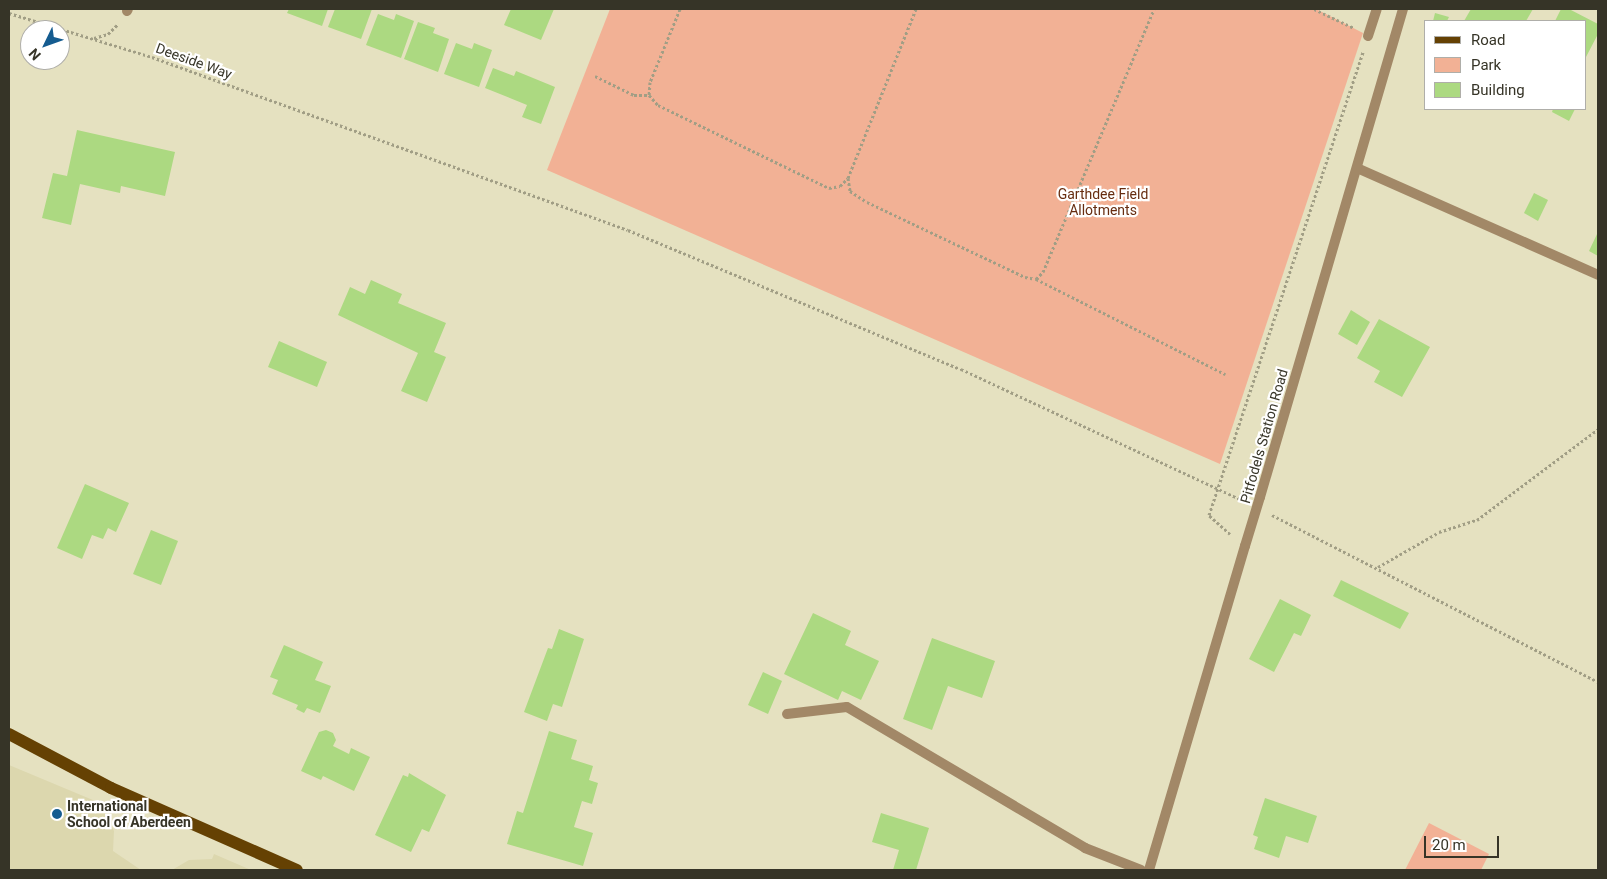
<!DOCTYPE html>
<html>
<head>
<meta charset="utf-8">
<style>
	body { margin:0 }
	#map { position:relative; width:1607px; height:879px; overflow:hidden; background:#e5e1c0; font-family:Roboto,sans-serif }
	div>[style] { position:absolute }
	.built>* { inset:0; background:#dcd7ae }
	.green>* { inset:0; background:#f2b195 }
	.building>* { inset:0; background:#acd981 }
	.path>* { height:3px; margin-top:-1.5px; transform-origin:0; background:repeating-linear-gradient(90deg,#a19e85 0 2.5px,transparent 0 5px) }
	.service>* { height:10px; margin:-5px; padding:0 5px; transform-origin:5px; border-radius:5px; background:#a28867 }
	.minor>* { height:10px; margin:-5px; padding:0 5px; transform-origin:5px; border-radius:5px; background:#a28867 }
	.tertiary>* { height:10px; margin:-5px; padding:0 5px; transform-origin:5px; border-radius:5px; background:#a28867 }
	.primary>* { height:12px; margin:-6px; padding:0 6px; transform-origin:6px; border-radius:6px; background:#654103 }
	.tertiary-bridge>* { height:10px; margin:-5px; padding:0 5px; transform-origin:5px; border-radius:5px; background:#a28867 }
	.dots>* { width:14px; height:14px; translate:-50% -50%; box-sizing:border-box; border:2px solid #fff; border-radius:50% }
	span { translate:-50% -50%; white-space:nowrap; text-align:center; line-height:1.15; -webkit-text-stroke:4.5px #fff; paint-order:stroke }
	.street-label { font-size:14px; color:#363427 }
	.park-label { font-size:14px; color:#672d10 }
	.poi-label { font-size:14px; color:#363427; font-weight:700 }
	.left { translate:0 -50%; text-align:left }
	.frame { position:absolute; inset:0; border:10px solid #363427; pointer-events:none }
	.legend { position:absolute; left:1424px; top:20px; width:162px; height:90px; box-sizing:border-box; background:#fff; border:1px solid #afaea9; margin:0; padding:6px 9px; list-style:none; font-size:15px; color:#363427 }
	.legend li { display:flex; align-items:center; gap:10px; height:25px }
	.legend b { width:25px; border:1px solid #afaea9 }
	.north { position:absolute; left:20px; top:20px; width:50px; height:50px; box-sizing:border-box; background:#fff; border:1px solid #afaea9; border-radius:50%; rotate:228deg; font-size:14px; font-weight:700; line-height:20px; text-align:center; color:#363427 }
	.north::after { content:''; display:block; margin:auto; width:18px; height:22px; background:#155c90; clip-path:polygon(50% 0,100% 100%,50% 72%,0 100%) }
	.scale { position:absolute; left:1424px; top:836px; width:75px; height:22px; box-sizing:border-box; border:2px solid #363427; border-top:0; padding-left:6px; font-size:15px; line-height:18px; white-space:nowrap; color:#363427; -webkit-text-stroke:4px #fff; paint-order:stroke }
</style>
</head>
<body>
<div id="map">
	<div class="built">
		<i style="clip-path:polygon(9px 765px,100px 803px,114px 831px,113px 851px,141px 870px,9px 870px)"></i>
		<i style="clip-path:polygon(214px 854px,251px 870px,172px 870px,189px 860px,212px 859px)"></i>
	</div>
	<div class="green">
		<i style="clip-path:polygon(610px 9px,1316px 9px,1363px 33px,1220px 464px,547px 170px)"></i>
		<i style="clip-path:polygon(1429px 823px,1489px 854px,1481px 870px,1405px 870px)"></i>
	</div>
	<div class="building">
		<i style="clip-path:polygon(289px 9px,328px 9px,322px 26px,287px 13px)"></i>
		<i style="clip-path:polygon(335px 9px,372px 9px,361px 39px,328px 27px)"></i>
		<i style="clip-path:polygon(511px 9px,554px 9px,541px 40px,504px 25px)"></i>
		<i style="clip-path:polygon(1471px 9px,1533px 9px,1526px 21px,1464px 21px)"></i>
		<i style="clip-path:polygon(1561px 9px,1569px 9px,1598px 24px,1598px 34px,1586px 57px,1586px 21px,1555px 21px)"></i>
		<i style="clip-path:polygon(1435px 13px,1449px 17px,1447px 21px,1433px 21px)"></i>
		<i style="clip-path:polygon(378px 14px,394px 20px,396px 14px,414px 21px,401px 58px,366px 45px)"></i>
		<i style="clip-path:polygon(418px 22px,435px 28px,433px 33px,449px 39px,438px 72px,404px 59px)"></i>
		<i style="clip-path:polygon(456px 43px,472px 49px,474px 43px,492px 50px,479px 87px,444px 74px)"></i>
		<i style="clip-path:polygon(493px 68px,514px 76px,516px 71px,555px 87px,541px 124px,522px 117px,527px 105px,485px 88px)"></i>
		<i style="clip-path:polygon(1553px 109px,1575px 109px,1569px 121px,1552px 112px)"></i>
		<i style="clip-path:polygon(77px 130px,175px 152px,165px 196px,121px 186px,120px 193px,80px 184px,71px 225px,42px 218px,53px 173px,67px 176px)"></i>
		<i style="clip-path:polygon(1534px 193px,1548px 200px,1538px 221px,1524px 213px)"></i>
		<i style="clip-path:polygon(1598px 232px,1598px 256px,1589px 251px)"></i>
		<i style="clip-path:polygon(371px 280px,402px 294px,398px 303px,446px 323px,434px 352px,446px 357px,427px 402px,401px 391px,418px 353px,338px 315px,350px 287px,365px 294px)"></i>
		<i style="clip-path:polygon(1351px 310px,1370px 322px,1357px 345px,1338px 334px)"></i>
		<i style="clip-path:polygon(1379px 319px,1430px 347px,1402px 397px,1374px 382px,1380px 371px,1357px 358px)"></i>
		<i style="clip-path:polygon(279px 341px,327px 362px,317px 387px,268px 367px)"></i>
		<i style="clip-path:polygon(85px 484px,129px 503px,116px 532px,108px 528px,103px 539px,92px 535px,82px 559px,57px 548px)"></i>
		<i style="clip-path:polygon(151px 530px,178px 541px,161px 585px,133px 574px)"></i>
		<i style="clip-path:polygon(1341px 580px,1409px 613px,1400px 629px,1333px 596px)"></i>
		<i style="clip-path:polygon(1280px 599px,1311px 615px,1301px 636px,1294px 633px,1274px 672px,1249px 659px)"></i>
		<i style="clip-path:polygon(813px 613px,851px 631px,845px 645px,879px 661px,861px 700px,842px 691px,838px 700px,784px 674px)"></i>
		<i style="clip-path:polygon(559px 629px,584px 639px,562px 707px,553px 704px,547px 721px,524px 712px,548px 648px,552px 649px)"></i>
		<i style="clip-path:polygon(932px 638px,995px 661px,982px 698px,948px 686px,932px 730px,903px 719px)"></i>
		<i style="clip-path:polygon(284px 645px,323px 662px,315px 680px,331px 686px,320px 713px,307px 708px,304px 713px,296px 709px,298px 705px,272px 694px,278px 680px,270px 677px)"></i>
		<i style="clip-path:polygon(763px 672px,782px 681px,768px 714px,748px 705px)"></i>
		<i style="clip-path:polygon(326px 730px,333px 733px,336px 740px,333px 746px,349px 754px,351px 748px,370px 757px,354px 791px,323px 776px,321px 780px,301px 771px,319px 732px)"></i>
		<i style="clip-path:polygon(549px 731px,577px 740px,571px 759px,593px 766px,589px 780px,598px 783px,592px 804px,582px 801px,574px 827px,593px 833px,583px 866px,507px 844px,517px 811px,523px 813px)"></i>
		<i style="clip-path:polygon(409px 773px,446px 795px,429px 832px,422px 829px,411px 852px,375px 835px,403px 775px,408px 777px)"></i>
		<i style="clip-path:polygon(1265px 798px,1317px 816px,1308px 843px,1286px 836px,1279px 858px,1254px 849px,1258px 837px,1253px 835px)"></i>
		<i style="clip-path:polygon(881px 813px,929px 828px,916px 870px,893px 870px,899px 850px,872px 842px)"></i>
	</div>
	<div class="path">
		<i style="left:680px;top:9px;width:79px;rotate:112.3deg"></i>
		<i style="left:650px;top:82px;width:13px;rotate:94deg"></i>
		<i style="left:649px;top:95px;width:13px;rotate:48deg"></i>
		<i style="left:658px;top:105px;width:190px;rotate:25.9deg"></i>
		<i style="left:829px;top:188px;width:11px;rotate:-10deg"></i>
		<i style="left:840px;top:186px;width:11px;rotate:-45deg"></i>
		<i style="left:848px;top:178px;width:182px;rotate:-68.1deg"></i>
		<i style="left:1314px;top:9px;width:44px;rotate:25.4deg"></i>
		<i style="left:9px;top:13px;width:150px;rotate:17.1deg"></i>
		<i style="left:152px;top:57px;width:506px;rotate:19.97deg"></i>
		<i style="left:628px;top:230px;width:361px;rotate:22.7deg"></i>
		<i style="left:961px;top:369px;width:310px;rotate:25deg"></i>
		<i style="left:94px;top:38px;width:15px;rotate:-16deg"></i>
		<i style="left:108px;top:34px;width:14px;rotate:-45deg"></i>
		<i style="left:595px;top:76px;width:43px;rotate:26deg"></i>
		<i style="left:634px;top:95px;width:15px"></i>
		<i style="left:848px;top:178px;width:13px;rotate:81deg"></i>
		<i style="left:850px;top:191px;width:20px;rotate:33deg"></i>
		<i style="left:867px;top:202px;width:175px;rotate:25.4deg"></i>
		<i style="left:1025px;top:277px;width:11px;rotate:10deg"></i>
		<i style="left:1036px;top:279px;width:10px;rotate:-45deg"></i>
		<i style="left:1043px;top:272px;width:285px;rotate:-67.1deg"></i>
		<i style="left:1036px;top:279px;width:212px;rotate:26.7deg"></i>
		<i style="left:1272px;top:515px;width:366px;rotate:27.1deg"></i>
		<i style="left:1230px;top:534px;width:28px;rotate:-138deg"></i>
		<i style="left:1209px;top:515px;width:488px;rotate:-71.6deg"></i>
		<i style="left:1378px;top:567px;width:70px;rotate:-29.8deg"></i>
		<i style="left:1439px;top:532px;width:40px;rotate:-18deg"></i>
		<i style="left:1477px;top:520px;width:151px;rotate:-36.9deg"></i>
	</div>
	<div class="service">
		<i style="left:1368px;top:36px;width:28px;rotate:-72deg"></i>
		<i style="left:1357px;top:168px;width:264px;rotate:23.9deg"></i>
		<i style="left:787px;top:714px;width:60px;rotate:-6.7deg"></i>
		<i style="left:847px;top:707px;width:277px;rotate:30.6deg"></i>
		<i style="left:1085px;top:848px;width:60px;rotate:21.4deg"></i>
	</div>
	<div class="minor">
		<i style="left:127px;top:11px;width:2px;rotate:-63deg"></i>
	</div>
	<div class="tertiary">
		<i style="left:1260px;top:497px;width:509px;rotate:-73.67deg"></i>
		<i style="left:1149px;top:870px;width:338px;rotate:-73.5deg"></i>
	</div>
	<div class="primary">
		<i style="left:9px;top:734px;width:115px;rotate:27.9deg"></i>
		<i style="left:111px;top:788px;width:203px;rotate:23.8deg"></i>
	</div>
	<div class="tertiary-bridge">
		<i style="left:1245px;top:546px;width:51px;rotate:-73deg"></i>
	</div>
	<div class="dots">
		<i style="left:57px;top:814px;background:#155c90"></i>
	</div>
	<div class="street-label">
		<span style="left:194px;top:61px;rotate:20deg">Deeside Way</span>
		<span style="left:1264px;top:436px;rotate:-74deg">Pitfodels Station Road</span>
	</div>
	<div class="park-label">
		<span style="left:1103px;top:202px">Garthdee Field<br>Allotments</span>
	</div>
	<div class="poi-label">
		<span class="left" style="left:67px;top:814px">International<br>School of Aberdeen</span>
	</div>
	<div class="frame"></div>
	<ul class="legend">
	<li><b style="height:6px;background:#654103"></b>Road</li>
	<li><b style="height:14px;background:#f2b195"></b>Park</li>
	<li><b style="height:14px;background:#acd981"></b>Building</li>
	</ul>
	<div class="north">N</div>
	<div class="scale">20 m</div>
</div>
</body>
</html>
